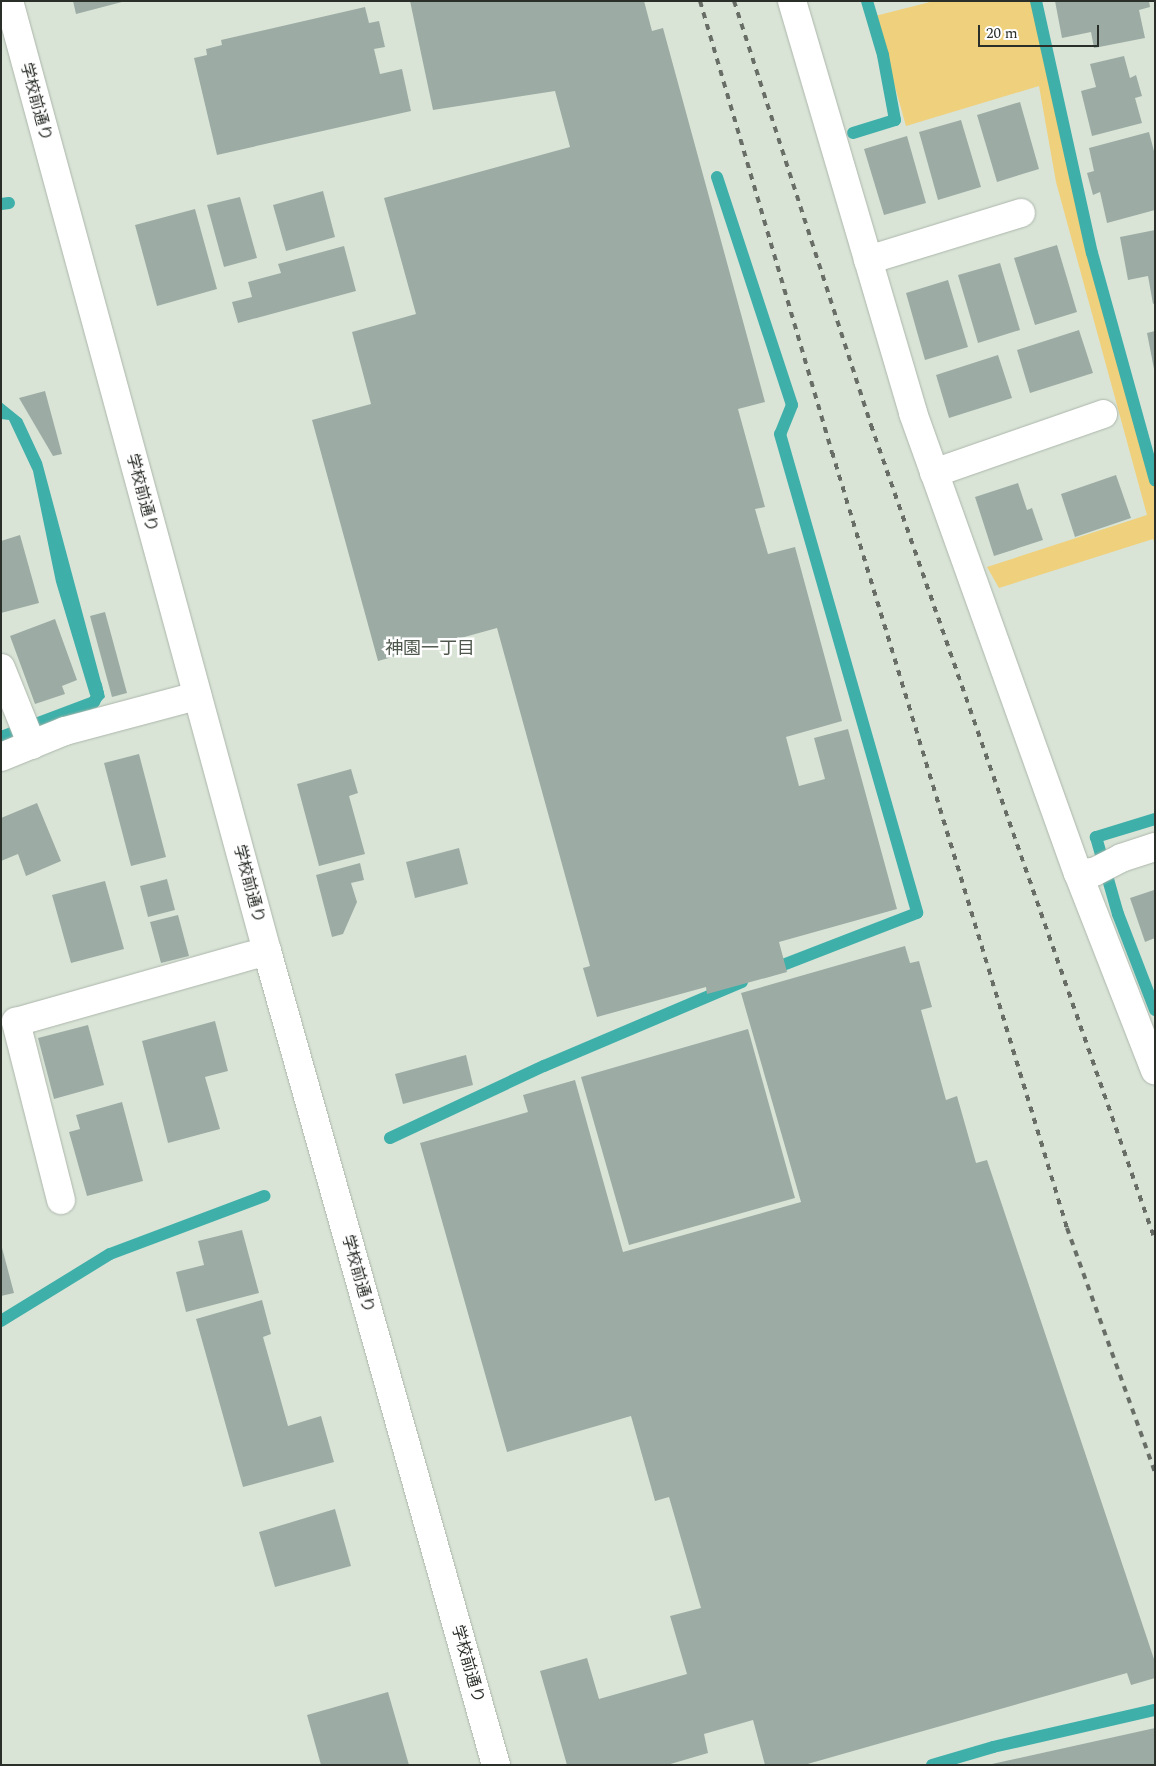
<!DOCTYPE html>
<html>
<head>
<meta charset="utf-8">
<style>
	body { margin:0 }
	#map { position:relative; width:1156px; height:1766px; overflow:hidden; background:#d9e4d7; font-family:Spectral,"Noto Sans JP",serif }
	div>[style] { position:absolute }
	.green>* { inset:0; background:#efd07c }
	.water>* { inset:0; background:#3fafa9 }
	.stream>* { height:12px; margin:-6px; padding:0 6px; transform-origin:6px; border-radius:6px; background:#3fafa9 }
	.building>* { inset:0; background:#9caca4 }
	.roads { filter:drop-shadow(0 0 1px #acb6aa) drop-shadow(0 0 1px #acb6aa) }
	.minor>* { height:28px; margin:-14px; padding:0 14px; transform-origin:14px; border-radius:14px; background:#fff }
	.major>* { height:28px; margin:-14px; padding:0 14px; transform-origin:14px; border-radius:14px; background:#fff }
	.rail>* { height:4px; margin-top:-2px; transform-origin:0; background:repeating-linear-gradient(90deg,#686e66 0 6px,transparent 0 12px) }
	span { translate:-50% -50%; white-space:nowrap; text-align:center; line-height:1.15; -webkit-text-stroke:5px #fff; paint-order:stroke }
	.street-label { font-size:16px; color:#2b2f2a }
	.neighbourhood-label { font-size:18px; color:#4f584d }
	.frame { position:absolute; inset:0; border:2px solid #2b2f2a; pointer-events:none }
	.scale { position:absolute; left:978px; top:25px; width:121px; height:22px; box-sizing:border-box; border:2px solid #2b2f2a; border-top:0; padding-left:6px; font-size:15px; line-height:18px; white-space:nowrap; color:#2b2f2a; -webkit-text-stroke:4px #fff; paint-order:stroke }
</style>
</head>
<body>
<div id="map">
	<div class="green">
		<i style="clip-path:polygon(934px 1px,1040px 1px,1097px 252px,1155px 466px,1155px 545px,1153px 539px,999px 588px,987px 567px,1147px 515px,1056px 182px,1039px 86px,906px 126px,875px 16px)"></i>
	</div>
	<div class="water">
		<i style="clip-path:polygon(1px 402px,22px 419px,42px 462px,105px 697px,99px 703px,90px 695px,56px 582px,33px 471px,9px 420px,1px 419px)"></i>
	</div>
	<div class="stream">
		<i style="left:1036px;top:1px;width:258px;rotate:77.5deg"></i>
		<i style="left:1092px;top:253px;width:236px;rotate:74.5deg"></i>
		<i style="left:853px;top:133px;width:44px;rotate:-17.2deg"></i>
		<i style="left:895px;top:120px;width:66px;rotate:-100.5deg"></i>
		<i style="left:883px;top:55px;width:56px;rotate:-106.5deg"></i>
		<i style="left:717px;top:177px;width:240px;rotate:71.8deg"></i>
		<i style="left:792px;top:405px;width:31px;rotate:112deg"></i>
		<i style="left:780px;top:434px;width:498px;rotate:74deg"></i>
		<i style="left:917px;top:913px;width:158px;rotate:158.8deg"></i>
		<i style="left:1px;top:204px;width:8px;rotate:-7deg"></i>
		<i style="left:1px;top:737px;width:99px;rotate:-20.6deg"></i>
		<i style="left:94px;top:702px;width:9px;rotate:-63deg"></i>
		<i style="left:98px;top:694px;width:9px;rotate:-103deg"></i>
		<i style="left:1155px;top:819px;width:62px;rotate:163deg"></i>
		<i style="left:1096px;top:837px;width:80px;rotate:74.1deg"></i>
		<i style="left:1118px;top:914px;width:103px;rotate:68.9deg"></i>
		<i style="left:390px;top:1138px;width:170px;rotate:-25.1deg"></i>
		<i style="left:544px;top:1066px;width:215px;rotate:-23deg"></i>
		<i style="left:1px;top:1321px;width:128px;rotate:-31.6deg"></i>
		<i style="left:110px;top:1254px;width:165px;rotate:-20.6deg"></i>
		<i style="left:932px;top:1765px;width:64px;rotate:-16.4deg"></i>
		<i style="left:993px;top:1747px;width:166px;rotate:-12.9deg"></i>
	</div>
	<div class="building">
		<i style="clip-path:polygon(73px 1px,122px 1px,122px 2px,76px 14px)"></i>
		<i style="clip-path:polygon(410px 1px,644px 1px,652px 31px,663px 28px,765px 402px,738px 409px,765px 507px,755px 509px,768px 554px,795px 547px,842px 721px,786px 737px,799px 786px,825px 779px,814px 738px,848px 729px,897px 909px,779px 942px,787px 972px,707px 994px,706px 987px,597px 1017px,583px 968px,590px 966px,497px 628px,378px 661px,312px 420px,371px 404px,352px 332px,416px 314px,384px 198px,570px 147px,555px 91px,433px 110px)"></i>
		<i style="clip-path:polygon(1055px 1px,1149px 1px,1150px 7px,1139px 10px,1145px 38px,1094px 48px,1091px 32px,1062px 38px)"></i>
		<i style="clip-path:polygon(365px 7px,369px 23px,379px 21px,385px 47px,374px 49px,380px 74px,402px 69px,411px 111px,217px 155px,194px 58px,207px 55px,206px 49px,222px 45px,221px 40px)"></i>
		<i style="clip-path:polygon(1124px 56px,1130px 78px,1136px 75px,1142px 96px,1135px 98px,1142px 123px,1092px 136px,1081px 91px,1096px 87px,1090px 64px)"></i>
		<i style="clip-path:polygon(1020px 102px,1039px 169px,997px 182px,977px 115px)"></i>
		<i style="clip-path:polygon(961px 120px,981px 187px,938px 200px,919px 132px)"></i>
		<i style="clip-path:polygon(1149px 132px,1155px 155px,1155px 210px,1107px 223px,1100px 192px,1093px 195px,1087px 173px,1094px 171px,1089px 148px)"></i>
		<i style="clip-path:polygon(907px 136px,926px 203px,884px 215px,864px 149px)"></i>
		<i style="clip-path:polygon(323px 191px,335px 237px,286px 251px,273px 205px)"></i>
		<i style="clip-path:polygon(240px 197px,257px 258px,224px 267px,207px 205px)"></i>
		<i style="clip-path:polygon(195px 209px,217px 289px,157px 306px,135px 225px)"></i>
		<i style="clip-path:polygon(1155px 230px,1155px 303px,1153px 304px,1148px 276px,1128px 280px,1120px 237px)"></i>
		<i style="clip-path:polygon(1057px 245px,1077px 312px,1035px 325px,1014px 258px)"></i>
		<i style="clip-path:polygon(344px 246px,356px 291px,238px 323px,232px 302px,252px 297px,248px 282px,281px 273px,278px 264px)"></i>
		<i style="clip-path:polygon(1000px 263px,1020px 330px,978px 343px,958px 275px)"></i>
		<i style="clip-path:polygon(948px 280px,968px 347px,925px 360px,906px 293px)"></i>
		<i style="clip-path:polygon(1079px 330px,1093px 373px,1030px 393px,1017px 350px)"></i>
		<i style="clip-path:polygon(1155px 331px,1155px 369px,1154px 369px,1147px 333px)"></i>
		<i style="clip-path:polygon(998px 355px,1012px 398px,949px 418px,936px 375px)"></i>
		<i style="clip-path:polygon(45px 391px,62px 454px,53px 456px,19px 398px)"></i>
		<i style="clip-path:polygon(1116px 475px,1131px 518px,1075px 537px,1061px 494px)"></i>
		<i style="clip-path:polygon(1018px 483px,1027px 510px,1032px 508px,1043px 540px,994px 556px,975px 497px)"></i>
		<i style="clip-path:polygon(20px 535px,39px 603px,1px 613px,1px 541px)"></i>
		<i style="clip-path:polygon(105px 612px,127px 693px,112px 697px,90px 616px)"></i>
		<i style="clip-path:polygon(55px 619px,77px 680px,62px 686px,65px 694px,35px 704px,10px 636px)"></i>
		<i style="clip-path:polygon(139px 754px,166px 857px,131px 866px,104px 763px)"></i>
		<i style="clip-path:polygon(351px 769px,358px 793px,349px 796px,365px 854px,319px 866px,297px 784px)"></i>
		<i style="clip-path:polygon(37px 803px,61px 861px,26px 876px,18px 854px,1px 861px,1px 818px)"></i>
		<i style="clip-path:polygon(459px 848px,468px 884px,415px 898px,406px 862px)"></i>
		<i style="clip-path:polygon(360px 863px,364px 880px,351px 883px,357px 902px,343px 934px,332px 937px,316px 875px)"></i>
		<i style="clip-path:polygon(167px 879px,175px 910px,148px 917px,140px 886px)"></i>
		<i style="clip-path:polygon(105px 881px,124px 949px,71px 963px,52px 895px)"></i>
		<i style="clip-path:polygon(1154px 890px,1155px 938px,1145px 942px,1130px 898px)"></i>
		<i style="clip-path:polygon(178px 915px,189px 956px,161px 963px,150px 922px)"></i>
		<i style="clip-path:polygon(905px 946px,910px 963px,919px 961px,932px 1007px,921px 1010px,946px 1100px,957px 1096px,976px 1163px,987px 1160px,1155px 1662px,1155px 1678px,1131px 1685px,1127px 1673px,804px 1765px,765px 1765px,753px 1720px,704px 1734px,708px 1753px,667px 1765px,567px 1765px,540px 1671px,587px 1658px,599px 1699px,687px 1674px,670px 1616px,701px 1608px,669px 1497px,655px 1501px,631px 1416px,507px 1452px,420px 1143px,528px 1112px,523px 1095px,575px 1080px,623px 1252px,801px 1202px,741px 993px)"></i>
		<i style="clip-path:polygon(215px 1021px,228px 1071px,205px 1077px,220px 1129px,168px 1143px,142px 1041px)"></i>
		<i style="clip-path:polygon(88px 1025px,104px 1085px,54px 1099px,38px 1038px)"></i>
		<i style="clip-path:polygon(748px 1029px,795px 1198px,629px 1245px,581px 1077px)"></i>
		<i style="clip-path:polygon(466px 1055px,473px 1085px,403px 1104px,395px 1074px)"></i>
		<i style="clip-path:polygon(122px 1102px,143px 1181px,87px 1196px,69px 1132px,80px 1129px,76px 1115px)"></i>
		<i style="clip-path:polygon(242px 1230px,259px 1293px,186px 1312px,176px 1272px,204px 1265px,198px 1241px)"></i>
		<i style="clip-path:polygon(1px 1244px,14px 1293px,1px 1296px)"></i>
		<i style="clip-path:polygon(262px 1300px,271px 1334px,263px 1337px,288px 1426px,321px 1416px,334px 1462px,243px 1487px,196px 1319px)"></i>
		<i style="clip-path:polygon(335px 1509px,351px 1566px,275px 1587px,259px 1532px)"></i>
		<i style="clip-path:polygon(388px 1692px,409px 1765px,321px 1765px,307px 1715px)"></i>
		<i style="clip-path:polygon(1155px 1728px,1155px 1765px,992px 1765px,992px 1764px)"></i>
	</div>
	<div class="roads">
		<div class="minor">
			<i style="left:792px;top:1px;width:429px;rotate:73.6deg"></i>
			<i style="left:913px;top:413px;width:489px;rotate:70.3deg"></i>
			<i style="left:1078px;top:873px;width:212px;rotate:68.7deg"></i>
			<i style="left:868px;top:260px;width:160px;rotate:-17.1deg"></i>
			<i style="left:934px;top:473px;width:179px;rotate:-19.2deg"></i>
			<i style="left:1px;top:668px;width:83px;rotate:68.1deg"></i>
			<i style="left:1px;top:757px;width:69px;rotate:-22.1deg"></i>
			<i style="left:65px;top:731px;width:137px;rotate:-14.9deg"></i>
			<i style="left:1078px;top:873px;width:16px;rotate:-4deg"></i>
			<i style="left:1094px;top:872px;width:30px;rotate:-27deg"></i>
			<i style="left:1121px;top:858px;width:36px;rotate:-18deg"></i>
			<i style="left:61px;top:1200px;width:184px;rotate:-104.2deg"></i>
			<i style="left:16px;top:1022px;width:261px;rotate:-15.8deg"></i>
		</div>
		<div class="major">
			<i style="left:9px;top:1px;width:984px;rotate:74.81deg"></i>
			<i style="left:267px;top:951px;width:846px;rotate:74.29deg"></i>
		</div>
	</div>
	<div class="rail">
		<i style="left:700px;top:1px;width:470px;rotate:73.7deg"></i>
		<i style="left:832px;top:452px;width:811px;rotate:73.15deg"></i>
		<i style="left:1067px;top:1228px;width:260px;rotate:70.2deg"></i>
		<i style="left:734px;top:1px;width:446px;rotate:72.1deg"></i>
		<i style="left:871px;top:425px;width:863px;rotate:70.79deg"></i>
	</div>
	<div class="street-label">
		<span style="left:36px;top:102px;rotate:75deg">学校前通り</span>
		<span style="left:142px;top:493px;rotate:75deg">学校前通り</span>
		<span style="left:249px;top:884px;rotate:75deg">学校前通り</span>
		<span style="left:358px;top:1274px;rotate:74deg">学校前通り</span>
		<span style="left:468px;top:1664px;rotate:74deg">学校前通り</span>
	</div>
	<div class="neighbourhood-label">
		<span style="left:430px;top:649px">神園一丁目</span>
	</div>
	<div class="frame"></div>
	<div class="scale">20 m</div>
</div>
</body>
</html>
